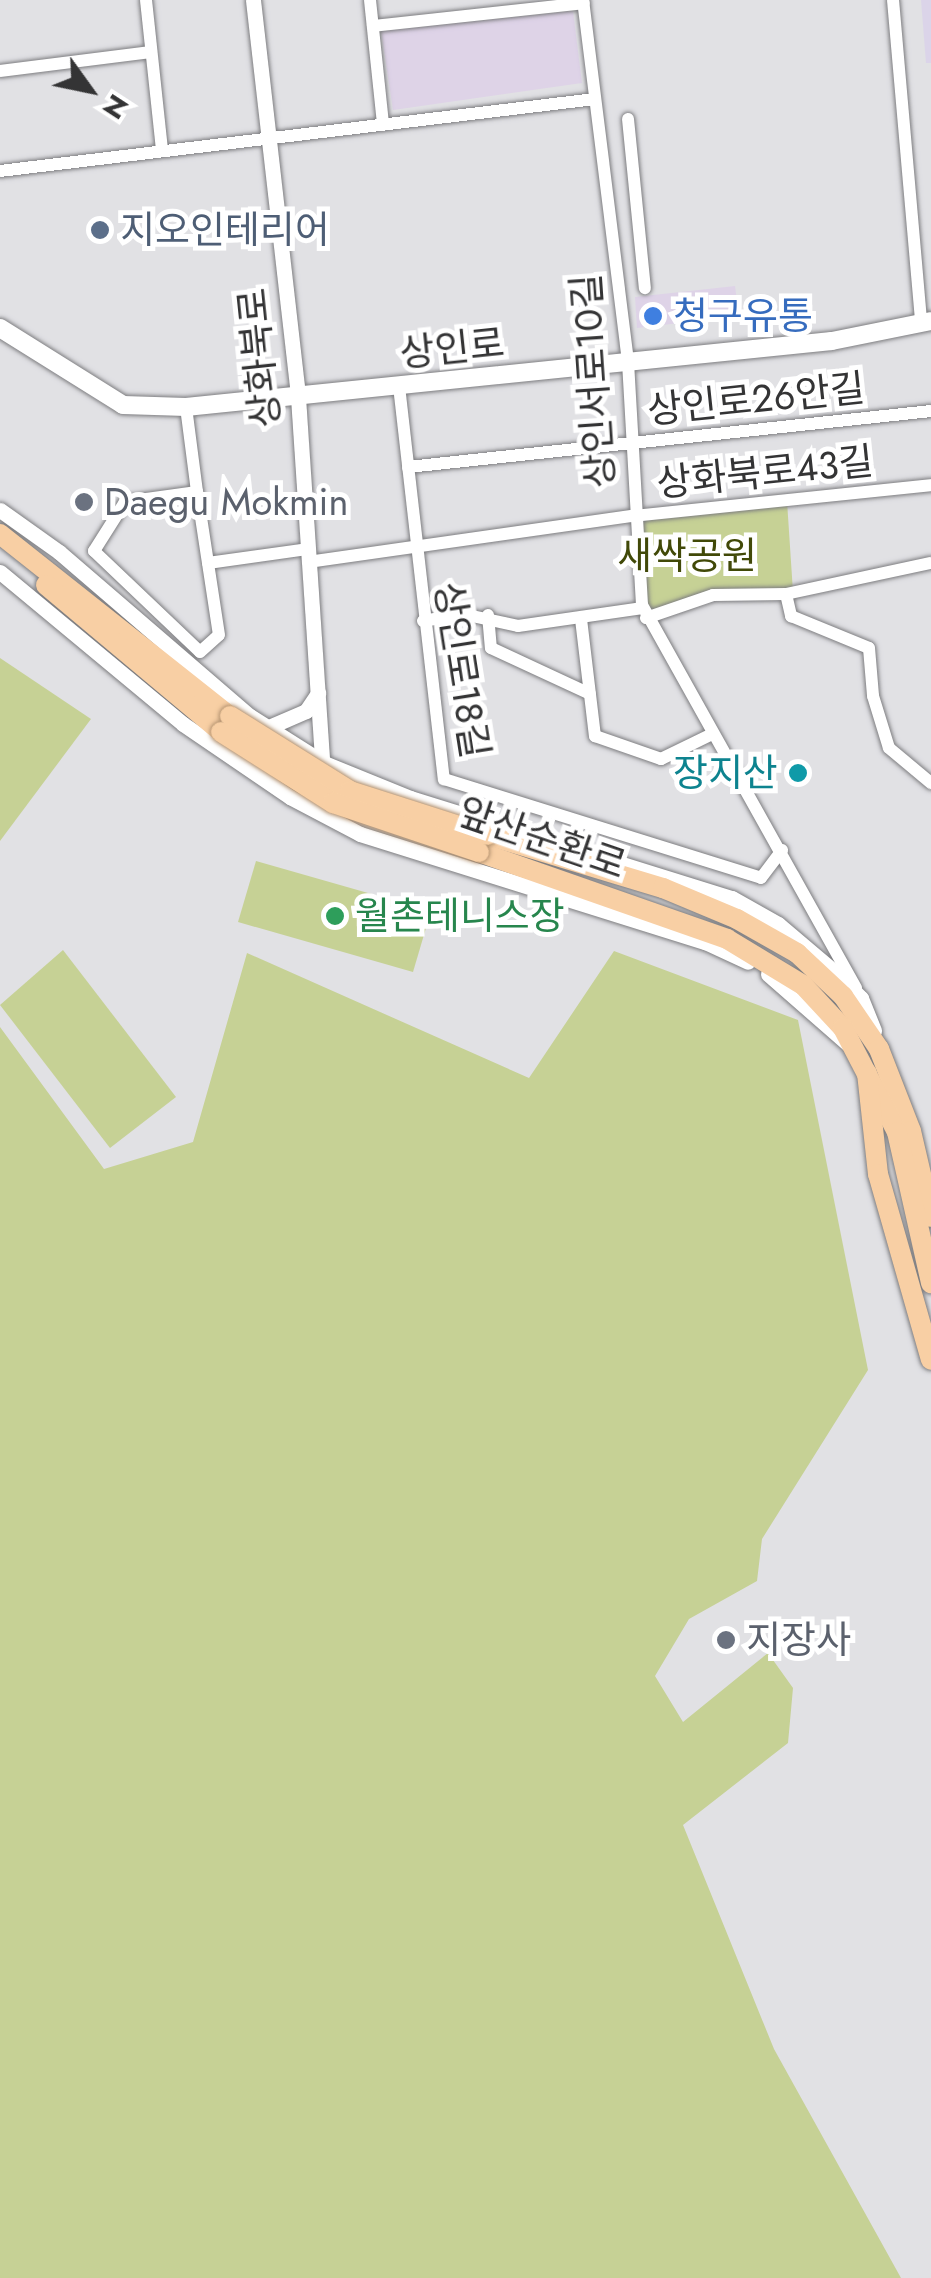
<!DOCTYPE html>
<html>
<head>
<meta charset="utf-8">
<style>
	body { margin:0 }
	#map { position:relative; width:931px; height:2278px; overflow:hidden; background:#e1e1e4; font-family:Jost,"Noto Sans KR",sans-serif }
	div>[style] { position:absolute }
	.commercial>* { inset:0; background:#ded3e7 }
	.education>* { inset:0; background:#dbd4e9 }
	.green>* { inset:0; background:#c6d195 }
	.roads { filter:drop-shadow(0 0 2px #7d7d80) drop-shadow(0 0 2px #7d7d80) }
	.minor>* { height:12px; margin:-6px; padding:0 6px; transform-origin:6px; border-radius:6px; background:#fff }
	.tertiary>* { height:15px; margin:-7.5px; padding:0 7.5px; transform-origin:7.5px; border-radius:7.5px; background:#fff }
	.secondary>* { height:18px; margin:-9px; padding:0 9px; transform-origin:9px; border-radius:9px; background:#fff }
	.trunk>* { height:20px; margin:-10px; padding:0 10px; transform-origin:10px; border-radius:10px; background:#f8cfa4 }
	.bridges { filter:drop-shadow(0 0 2px #b2916f) drop-shadow(0 0 2px #b2916f) }
	.trunk-bridge>* { height:20px; margin:-10px; padding:0 10px; transform-origin:10px; border-radius:10px; background:#f8cfa4 }
	.dots>* { width:28px; height:28px; translate:-50% -50%; box-sizing:border-box; border:5px solid #fff; border-radius:50% }
	span { translate:-50% -50%; white-space:nowrap; text-align:center; line-height:1.15; -webkit-text-stroke:10px #fff; paint-order:stroke }
	.service-label { font-size:38px; color:#4e5e75 }
	.left { translate:0 -50%; text-align:left }
	.shop-label { font-size:38px; color:#366cbe }
	.street-label { font-size:38px; color:#343435 }
	.worship-label { font-size:38px; color:#5b616d }
	.park-label { font-size:38px; color:#414908 }
	.culture-label { font-size:38px; color:#0d838f }
	.right { translate:-100% -50%; text-align:right }
	.leisure-label { font-size:38px; color:#27864d }
	.north { position:absolute; left:40px; top:40px; width:100px; height:100px; -webkit-text-stroke:8px #fff; paint-order:stroke; rotate:123deg; font-size:28px; font-weight:700; line-height:40px; text-align:center; color:#343435 }
	.north::after { content:''; display:block; margin:auto; width:35px; height:45px; background:#343435; clip-path:polygon(50% 0,100% 100%,50% 72%,0 100%) }
</style>
</head>
<body>
<div id="map">
	<div class="commercial">
		<i style="clip-path:polygon(573px 11px,582px 83px,393px 110px,381px 31px)"></i>
		<i style="clip-path:polygon(735px 286px,739px 316px,637px 328px,635px 297px)"></i>
	</div>
	<div class="education">
		<i style="clip-path:polygon(921px 0,931px 0,931px 63px,926px 63px)"></i>
	</div>
	<div class="green">
		<i style="clip-path:polygon(787px 501px,793px 592px,713px 595px,646px 618px,633px 516px)"></i>
		<i style="clip-path:polygon(0 658px,91px 719px,0 841px)"></i>
		<i style="clip-path:polygon(256px 861px,431px 911px,413px 972px,238px 922px)"></i>
		<i style="clip-path:polygon(63px 950px,176px 1097px,110px 1148px,0 1005px)"></i>
		<i style="clip-path:polygon(614px 951px,798px 1020px,868px 1370px,762px 1539px,757px 1581px,689px 1619px,655px 1676px,683px 1722px,768px 1653px,793px 1688px,788px 1743px,683px 1825px,774px 2049px,901px 2278px,0 2278px,0 1027px,104px 1169px,193px 1142px,247px 953px,529px 1078px)"></i>
	</div>
	<div class="roads">
		<div class="minor">
			<i style="left:146px;top:0;width:151px;rotate:83.9deg"></i>
			<i style="left:370px;top:0;width:125px;rotate:84deg"></i>
			<i style="left:583px;top:0;width:365px;rotate:82.9deg"></i>
			<i style="left:628px;top:362px;width:243px;rotate:86.7deg"></i>
			<i style="left:642px;top:605px;width:439px;rotate:60.8deg"></i>
			<i style="left:893px;top:0;width:323px;rotate:85deg"></i>
			<i style="left:373px;top:26px;width:212px;rotate:-6.2deg"></i>
			<i style="left:0;top:71px;width:152px;rotate:-7.2deg"></i>
			<i style="left:628px;top:119px;width:170px;rotate:84.3deg"></i>
			<i style="left:0;top:171px;width:599px;rotate:-6.9deg"></i>
			<i style="left:399px;top:386px;width:396px;rotate:83.5deg"></i>
			<i style="left:444px;top:779px;width:332px;rotate:17.3deg"></i>
			<i style="left:761px;top:878px;width:35px;rotate:-53deg"></i>
			<i style="left:186px;top:407px;width:86px;rotate:82.6deg"></i>
			<i style="left:197px;top:492px;width:73px;rotate:172.1deg"></i>
			<i style="left:125px;top:502px;width:58px;rotate:122.3deg"></i>
			<i style="left:94px;top:551px;width:146px;rotate:43.6deg"></i>
			<i style="left:200px;top:652px;width:25px;rotate:-42deg"></i>
			<i style="left:219px;top:635px;width:145px;rotate:-98.7deg"></i>
			<i style="left:408px;top:467px;width:526px;rotate:-6.11deg"></i>
			<i style="left:308px;top:562px;width:328px;rotate:-8.1deg"></i>
			<i style="left:633px;top:516px;width:300px;rotate:-5.9deg"></i>
			<i style="left:208px;top:563px;width:100px;rotate:-8deg"></i>
			<i style="left:786px;top:594px;width:23px;rotate:77deg"></i>
			<i style="left:791px;top:616px;width:84px;rotate:22.3deg"></i>
			<i style="left:869px;top:648px;width:48px;rotate:85.2deg"></i>
			<i style="left:873px;top:696px;width:54px;rotate:72.9deg"></i>
			<i style="left:889px;top:748px;width:55px;rotate:39.8deg"></i>
			<i style="left:488px;top:615px;width:33px;rotate:85deg"></i>
			<i style="left:491px;top:648px;width:109px;rotate:24.9deg"></i>
			<i style="left:646px;top:618px;width:71px;rotate:-18.9deg"></i>
			<i style="left:713px;top:595px;width:73px;rotate:-0.8deg"></i>
			<i style="left:786px;top:594px;width:148px;rotate:-12.1deg"></i>
			<i style="left:581px;top:619px;width:118px;rotate:83.2deg"></i>
			<i style="left:595px;top:736px;width:70px;rotate:19.2deg"></i>
			<i style="left:661px;top:759px;width:55px;rotate:-26.1deg"></i>
			<i style="left:423px;top:621px;width:41px;rotate:-9.9deg"></i>
			<i style="left:463px;top:614px;width:56px;rotate:12.3deg"></i>
			<i style="left:518px;top:626px;width:126px;rotate:-8.2deg"></i>
		</div>
		<div class="tertiary">
			<i style="left:253px;top:0;width:400px;rotate:83.5deg"></i>
			<i style="left:298px;top:397px;width:373px;rotate:86.2deg"></i>
			<i style="left:0;top:510px;width:72px;rotate:35.4deg"></i>
			<i style="left:59px;top:552px;width:252px;rotate:40.7deg"></i>
			<i style="left:250px;top:716px;width:88px;rotate:32.4deg"></i>
			<i style="left:324px;top:763px;width:93px;rotate:22.1deg"></i>
			<i style="left:410px;top:798px;width:337px;rotate:17.3deg"></i>
			<i style="left:732px;top:898px;width:53px;rotate:29.5deg"></i>
			<i style="left:778px;top:924px;width:77px;rotate:40.3deg"></i>
			<i style="left:837px;top:974px;width:34px;rotate:45deg"></i>
			<i style="left:861px;top:998px;width:35px;rotate:68deg"></i>
			<i style="left:0;top:572px;width:238px;rotate:39.7deg"></i>
			<i style="left:183px;top:724px;width:130px;rotate:34.3deg"></i>
			<i style="left:290px;top:797px;width:79px;rotate:27.9deg"></i>
			<i style="left:360px;top:834px;width:362px;rotate:17.4deg"></i>
			<i style="left:705px;top:942px;width:47px;rotate:24.9deg"></i>
			<i style="left:269px;top:727px;width:40px;rotate:-23.4deg"></i>
			<i style="left:306px;top:711px;width:22px;rotate:-56deg"></i>
			<i style="left:768px;top:974px;width:106px;rotate:41.2deg"></i>
		</div>
		<div class="secondary">
			<i style="left:0;top:328px;width:145px;rotate:32deg"></i>
			<i style="left:123px;top:405px;width:63px;rotate:1.8deg"></i>
			<i style="left:186px;top:407px;width:649px;rotate:-5.83deg"></i>
			<i style="left:832px;top:341px;width:101px;rotate:-11.4deg"></i>
		</div>
		<div class="trunk">
			<i style="left:0;top:534px;width:293px;rotate:38.4deg"></i>
			<i style="left:46px;top:585px;width:229px;rotate:40deg"></i>
			<i style="left:487px;top:835px;width:184px;rotate:16.8deg"></i>
			<i style="left:663px;top:888px;width:80px;rotate:22.7deg"></i>
			<i style="left:737px;top:919px;width:69px;rotate:29.5deg"></i>
			<i style="left:797px;top:953px;width:63px;rotate:43.1deg"></i>
			<i style="left:843px;top:996px;width:64px;rotate:55.8deg"></i>
			<i style="left:879px;top:1049px;width:88px;rotate:68.7deg"></i>
			<i style="left:911px;top:1131px;width:88px;rotate:76.9deg"></i>
			<i style="left:479px;top:852px;width:263px;rotate:19.3deg"></i>
			<i style="left:727px;top:939px;width:89px;rotate:31.2deg"></i>
			<i style="left:803px;top:985px;width:59px;rotate:47.1deg"></i>
			<i style="left:843px;top:1028px;width:117px;rotate:62.6deg"></i>
			<i style="left:897px;top:1132px;width:155px;rotate:77.3deg"></i>
			<i style="left:867px;top:1073px;width:102px;rotate:83.8deg"></i>
			<i style="left:878px;top:1174px;width:193px;rotate:74.1deg"></i>
		</div>
	</div>
	<div class="bridges">
		<div class="trunk-bridge">
			<i style="left:230px;top:716px;width:142px;rotate:32deg"></i>
			<i style="left:350px;top:791px;width:144px;rotate:17.8deg"></i>
			<i style="left:221px;top:732px;width:133px;rotate:32.4deg"></i>
			<i style="left:333px;top:803px;width:154px;rotate:18.6deg"></i>
		</div>
	</div>
	<div class="dots">
		<i style="left:100px;top:230px;background:#5c6f8a"></i>
		<i style="left:653px;top:316px;background:#3f7fe0"></i>
		<i style="left:84px;top:502px;background:#6b7280"></i>
		<i style="left:798px;top:773px;background:#0f9aa8"></i>
		<i style="left:335px;top:916px;background:#2e9e5b"></i>
		<i style="left:726px;top:1640px;background:#6b7280"></i>
	</div>
	<div class="service-label">
		<span class="left" style="left:120px;top:230px">지오인테리어</span>
	</div>
	<div class="shop-label">
		<span class="left" style="left:673px;top:316px">청구유통</span>
	</div>
	<div class="street-label">
		<span style="left:452px;top:348px;rotate:-6deg">상인로</span>
		<span style="left:259px;top:358px;rotate:-96deg">상화북로</span>
		<span style="left:593px;top:381px;rotate:-94deg">상인서로10길</span>
		<span style="left:756px;top:399px;rotate:-6deg">상인로26안길</span>
		<span style="left:765px;top:472px;rotate:-6deg">상화북로43길</span>
		<span style="left:462px;top:670px;rotate:81deg">상인로18길</span>
		<span style="left:542px;top:838px;rotate:19deg">앞산순환로</span>
	</div>
	<div class="worship-label">
		<span class="left" style="left:104px;top:502px">Daegu Mokmin</span>
		<span class="left" style="left:746px;top:1640px">지장사</span>
	</div>
	<div class="park-label">
		<span style="left:687px;top:556px">새싹공원</span>
	</div>
	<div class="culture-label">
		<span class="right" style="left:778px;top:773px">장지산</span>
	</div>
	<div class="leisure-label">
		<span class="left" style="left:355px;top:916px">월촌테니스장</span>
	</div>
	<div class="north">N</div>
</div>
</body>
</html>
